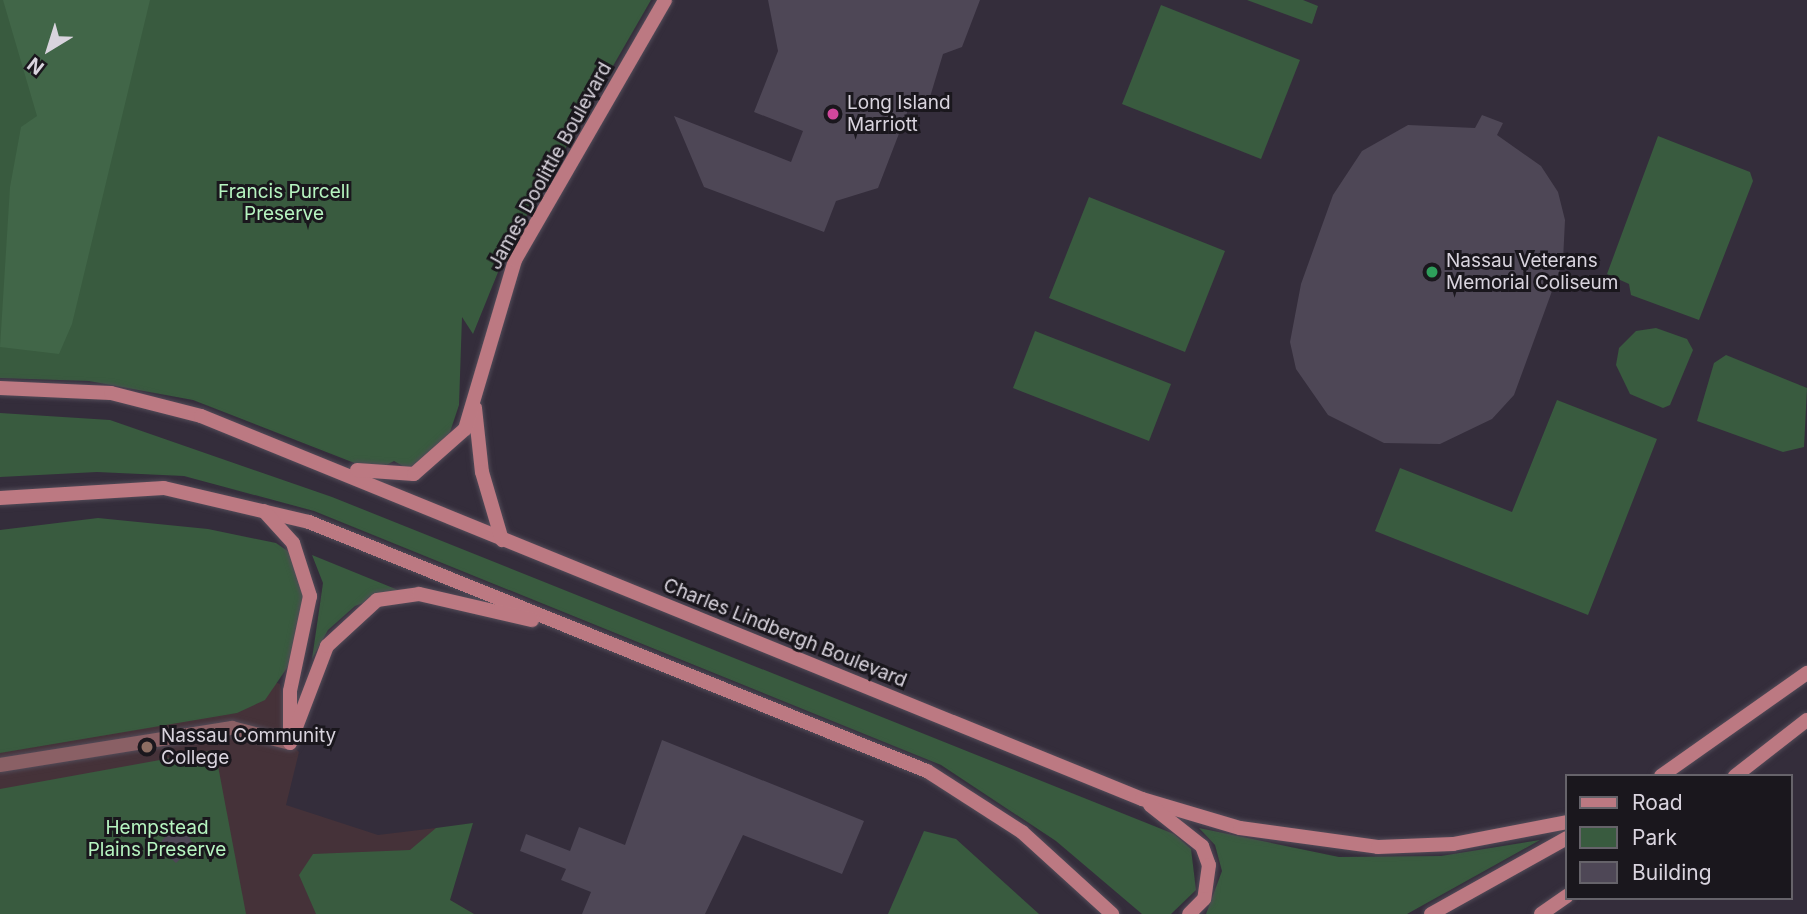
<!DOCTYPE html>
<html>
<head>
<meta charset="utf-8">
<style>
	body { margin:0 }
	#map { position:relative; width:1807px; height:914px; overflow:hidden; background:#342d3b; font-family:Inter,sans-serif }
	div>[style] { position:absolute }
	.education>* { inset:0; background:#453239 }
	.green>* { inset:0; background:#395b3f }
	.forest>* { inset:0; background:#416648 }
	.building>* { inset:0; background:#4e4756 }
	.roads { filter:drop-shadow(0 0 2px #524b58) drop-shadow(0 0 2px #524b58) }
	.street>* { height:14px; margin:-7px; padding:0 7px; transform-origin:7px; border-radius:7px; background:#8a6065 }
	.secondary>* { height:14px; margin:-7px; padding:0 7px; transform-origin:7px; border-radius:7px; background:#bc7982 }
	.dots>* { width:19px; height:19px; translate:-50% -50%; box-sizing:border-box; border:4px solid #1a171d; border-radius:50% }
	span { translate:-50% -50%; white-space:nowrap; text-align:center; line-height:1.15; -webkit-text-stroke:6px #1a171d; paint-order:stroke }
	.poi-label { font-size:19px; color:#d9d4de }
	.left { translate:0 -50%; text-align:left }
	.street-label { font-size:19px; color:#d9d4de }
	.park-label { font-size:19px; color:#b6f4c0 }
	.legend { position:absolute; left:1565px; top:774px; width:228px; height:126px; box-sizing:border-box; background:#1a171d; border:2px solid #66636a; margin:0; padding:9px 12px; list-style:none; font-size:21px; color:#d9d4de }
	.legend li { display:flex; align-items:center; gap:14px; height:35px }
	.legend b { width:35px; border:2px solid #66636a }
	.north { position:absolute; left:14px; top:14px; width:70px; height:70px; -webkit-text-stroke:5px #1a171d; paint-order:stroke; rotate:218deg; font-size:19px; font-weight:700; line-height:28px; text-align:center; color:#d9d4de }
	.north::after { content:''; display:block; margin:auto; width:24px; height:32px; background:#d9d4de; clip-path:polygon(50% 0,100% 100%,50% 72%,0 100%) }
</style>
</head>
<body>
<div id="map">
	<div class="education">
		<i style="clip-path:polygon(38px 589px,280px 684px,290px 743px,299px 752px,286px 805px,378px 835px,436px 828px,450px 900px,474px 914px,0 914px,0 593px)"></i>
	</div>
	<div class="green">
		<i style="clip-path:polygon(0 0,651px 0,507px 250px,473px 334px,462px 317px,459px 405px,447px 441px,408px 469px,394px 461px,375px 471px,193px 400px,89px 381px,0 378px)"></i>
		<i style="clip-path:polygon(1247px 0,1303px 0,1318px 6px,1312px 24px)"></i>
		<i style="clip-path:polygon(1161px 5px,1300px 60px,1261px 159px,1122px 104px)"></i>
		<i style="clip-path:polygon(1658px 136px,1750px 172px,1753px 181px,1699px 320px,1631px 295px,1629px 284px,1607px 274px)"></i>
		<i style="clip-path:polygon(1089px 197px,1225px 251px,1185px 352px,1049px 298px)"></i>
		<i style="clip-path:polygon(1656px 328px,1687px 339px,1693px 350px,1670px 405px,1663px 408px,1630px 394px,1616px 365px,1619px 348px,1636px 331px)"></i>
		<i style="clip-path:polygon(1035px 331px,1171px 384px,1149px 441px,1013px 388px)"></i>
		<i style="clip-path:polygon(1726px 355px,1807px 388px,1804px 447px,1783px 452px,1697px 421px,1714px 363px)"></i>
		<i style="clip-path:polygon(1557px 400px,1657px 439px,1588px 615px,1375px 531px,1400px 468px,1512px 512px)"></i>
		<i style="clip-path:polygon(0 413px,110px 420px,332px 497px,1174px 834px,1191px 849px,1196px 890px,1171px 914px,1142px 914px,1056px 841px,941px 765px,314px 511px,184px 476px,97px 472px,0 477px)"></i>
		<i style="clip-path:polygon(98px 518px,208px 529px,276px 543px,292px 554px,305px 600px,289px 665px,265px 700px,237px 713px,0 753px,0 530px)"></i>
		<i style="clip-path:polygon(312px 555px,398px 590px,355px 606px,328px 630px,312px 659px,323px 583px)"></i>
		<i style="clip-path:polygon(215px 750px,246px 914px,0 914px,0 789px)"></i>
		<i style="clip-path:polygon(473px 823px,450px 900px,474px 914px,316px 914px,299px 875px,313px 854px,410px 850px,436px 828px)"></i>
		<i style="clip-path:polygon(1199px 828px,1339px 857px,1441px 856px,1540px 840px,1407px 914px,1206px 914px,1222px 871px,1215px 845px)"></i>
		<i style="clip-path:polygon(924px 831px,956px 839px,1039px 914px,888px 914px)"></i>
	</div>
	<div class="forest">
		<i style="clip-path:polygon(3px 0,150px 0,72px 324px,59px 354px,0 347px,10px 187px,21px 127px,37px 116px)"></i>
	</div>
	<div class="building">
		<i style="clip-path:polygon(768px 0,980px 0,962px 47px,943px 54px,930px 97px,910px 105px,878px 188px,836px 201px,824px 232px,704px 187px,674px 116px,791px 162px,803px 131px,754px 112px,778px 51px)"></i>
		<i style="clip-path:polygon(1482px 115px,1503px 123px,1497px 135px,1541px 166px,1558px 192px,1565px 220px,1563px 261px,1514px 395px,1492px 419px,1440px 444px,1384px 443px,1328px 415px,1296px 369px,1290px 342px,1301px 284px,1333px 195px,1362px 151px,1408px 125px,1475px 128px)"></i>
		<i style="clip-path:polygon(662px 740px,864px 821px,842px 874px,743px 835px,705px 914px,582px 914px,591px 892px,561px 880px,566px 869px,520px 851px,526px 834px,570px 851px,579px 827px,625px 845px)"></i>
		<i style="clip-path:polygon(182px 823px,194px 846px,176px 863px,161px 849px,162px 840px)"></i>
	</div>
	<div class="roads">
		<div class="street">
			<i style="left:0;top:765px;width:235px;rotate:-9.1deg"></i>
			<i style="left:232px;top:728px;width:60px;rotate:14.5deg"></i>
		</div>
		<div class="secondary">
			<i style="left:0;top:388px;width:111px;rotate:2.6deg"></i>
			<i style="left:111px;top:393px;width:93px;rotate:14.3deg"></i>
			<i style="left:201px;top:416px;width:1016px;rotate:22.15deg"></i>
			<i style="left:1142px;top:799px;width:102px;rotate:16.5deg"></i>
			<i style="left:1240px;top:828px;width:139px;rotate:7.8deg"></i>
			<i style="left:1378px;top:847px;width:75px;rotate:-2.3deg"></i>
			<i style="left:1453px;top:844px;width:116px;rotate:-10.9deg"></i>
			<i style="left:475px;top:408px;width:64px;rotate:83.8deg"></i>
			<i style="left:482px;top:472px;width:71px;rotate:73.6deg"></i>
			<i style="left:357px;top:470px;width:57px;rotate:4deg"></i>
			<i style="left:414px;top:474px;width:68px;rotate:-41.4deg"></i>
			<i style="left:465px;top:429px;width:176px;rotate:-73.5deg"></i>
			<i style="left:515px;top:260px;width:300px;rotate:-60deg"></i>
			<i style="left:0;top:498px;width:164px;rotate:-3.5deg"></i>
			<i style="left:164px;top:488px;width:149px;rotate:13.2deg"></i>
			<i style="left:309px;top:522px;width:666px;rotate:21.95deg"></i>
			<i style="left:927px;top:771px;width:113px;rotate:32.7deg"></i>
			<i style="left:1022px;top:832px;width:122px;rotate:42.3deg"></i>
			<i style="left:264px;top:511px;width:43px;rotate:47.8deg"></i>
			<i style="left:293px;top:543px;width:56px;rotate:72.2deg"></i>
			<i style="left:310px;top:596px;width:97px;rotate:101.9deg"></i>
			<i style="left:290px;top:691px;width:42px;rotate:90deg"></i>
			<i style="left:290px;top:743px;width:104px;rotate:-69.1deg"></i>
			<i style="left:327px;top:646px;width:68px;rotate:-42.6deg"></i>
			<i style="left:377px;top:600px;width:42px;rotate:-8.1deg"></i>
			<i style="left:419px;top:594px;width:116px;rotate:13deg"></i>
			<i style="left:1661px;top:776px;width:179px;rotate:-35.2deg"></i>
			<i style="left:1735px;top:776px;width:91px;rotate:-37.9deg"></i>
			<i style="left:1150px;top:805px;width:66px;rotate:38.3deg"></i>
			<i style="left:1202px;top:846px;width:20px;rotate:70deg"></i>
			<i style="left:1209px;top:865px;width:34px;rotate:98deg"></i>
			<i style="left:1204px;top:899px;width:21px;rotate:135deg"></i>
			<i style="left:1431px;top:914px;width:156px;rotate:-29.2deg"></i>
			<i style="left:1541px;top:914px;width:32px;rotate:-35deg"></i>
		</div>
	</div>
	<div class="dots">
		<i style="left:833px;top:114px;background:#d1479c"></i>
		<i style="left:1432px;top:272px;background:#2e9e5b"></i>
		<i style="left:147px;top:747px;background:#8d6e63"></i>
	</div>
	<div class="poi-label">
		<span class="left" style="left:847px;top:114px">Long Island<br>Marriott</span>
		<span class="left" style="left:1446px;top:272px">Nassau Veterans<br>Memorial Coliseum</span>
		<span class="left" style="left:161px;top:747px">Nassau Community<br>College</span>
	</div>
	<div class="street-label">
		<span style="left:550px;top:166px;rotate:-61deg">James Doolittle Boulevard</span>
		<span style="left:785px;top:633px;rotate:22deg">Charles Lindbergh Boulevard</span>
	</div>
	<div class="park-label">
		<span style="left:284px;top:203px">Francis Purcell<br>Preserve</span>
		<span style="left:157px;top:839px">Hempstead<br>Plains Preserve</span>
	</div>
	<ul class="legend">
	<li><b style="height:9px;background:#bc7982"></b>Road</li>
	<li><b style="height:19px;background:#395b3f"></b>Park</li>
	<li><b style="height:19px;background:#4e4756"></b>Building</li>
	</ul>
	<div class="north">N</div>
</div>
</body>
</html>
